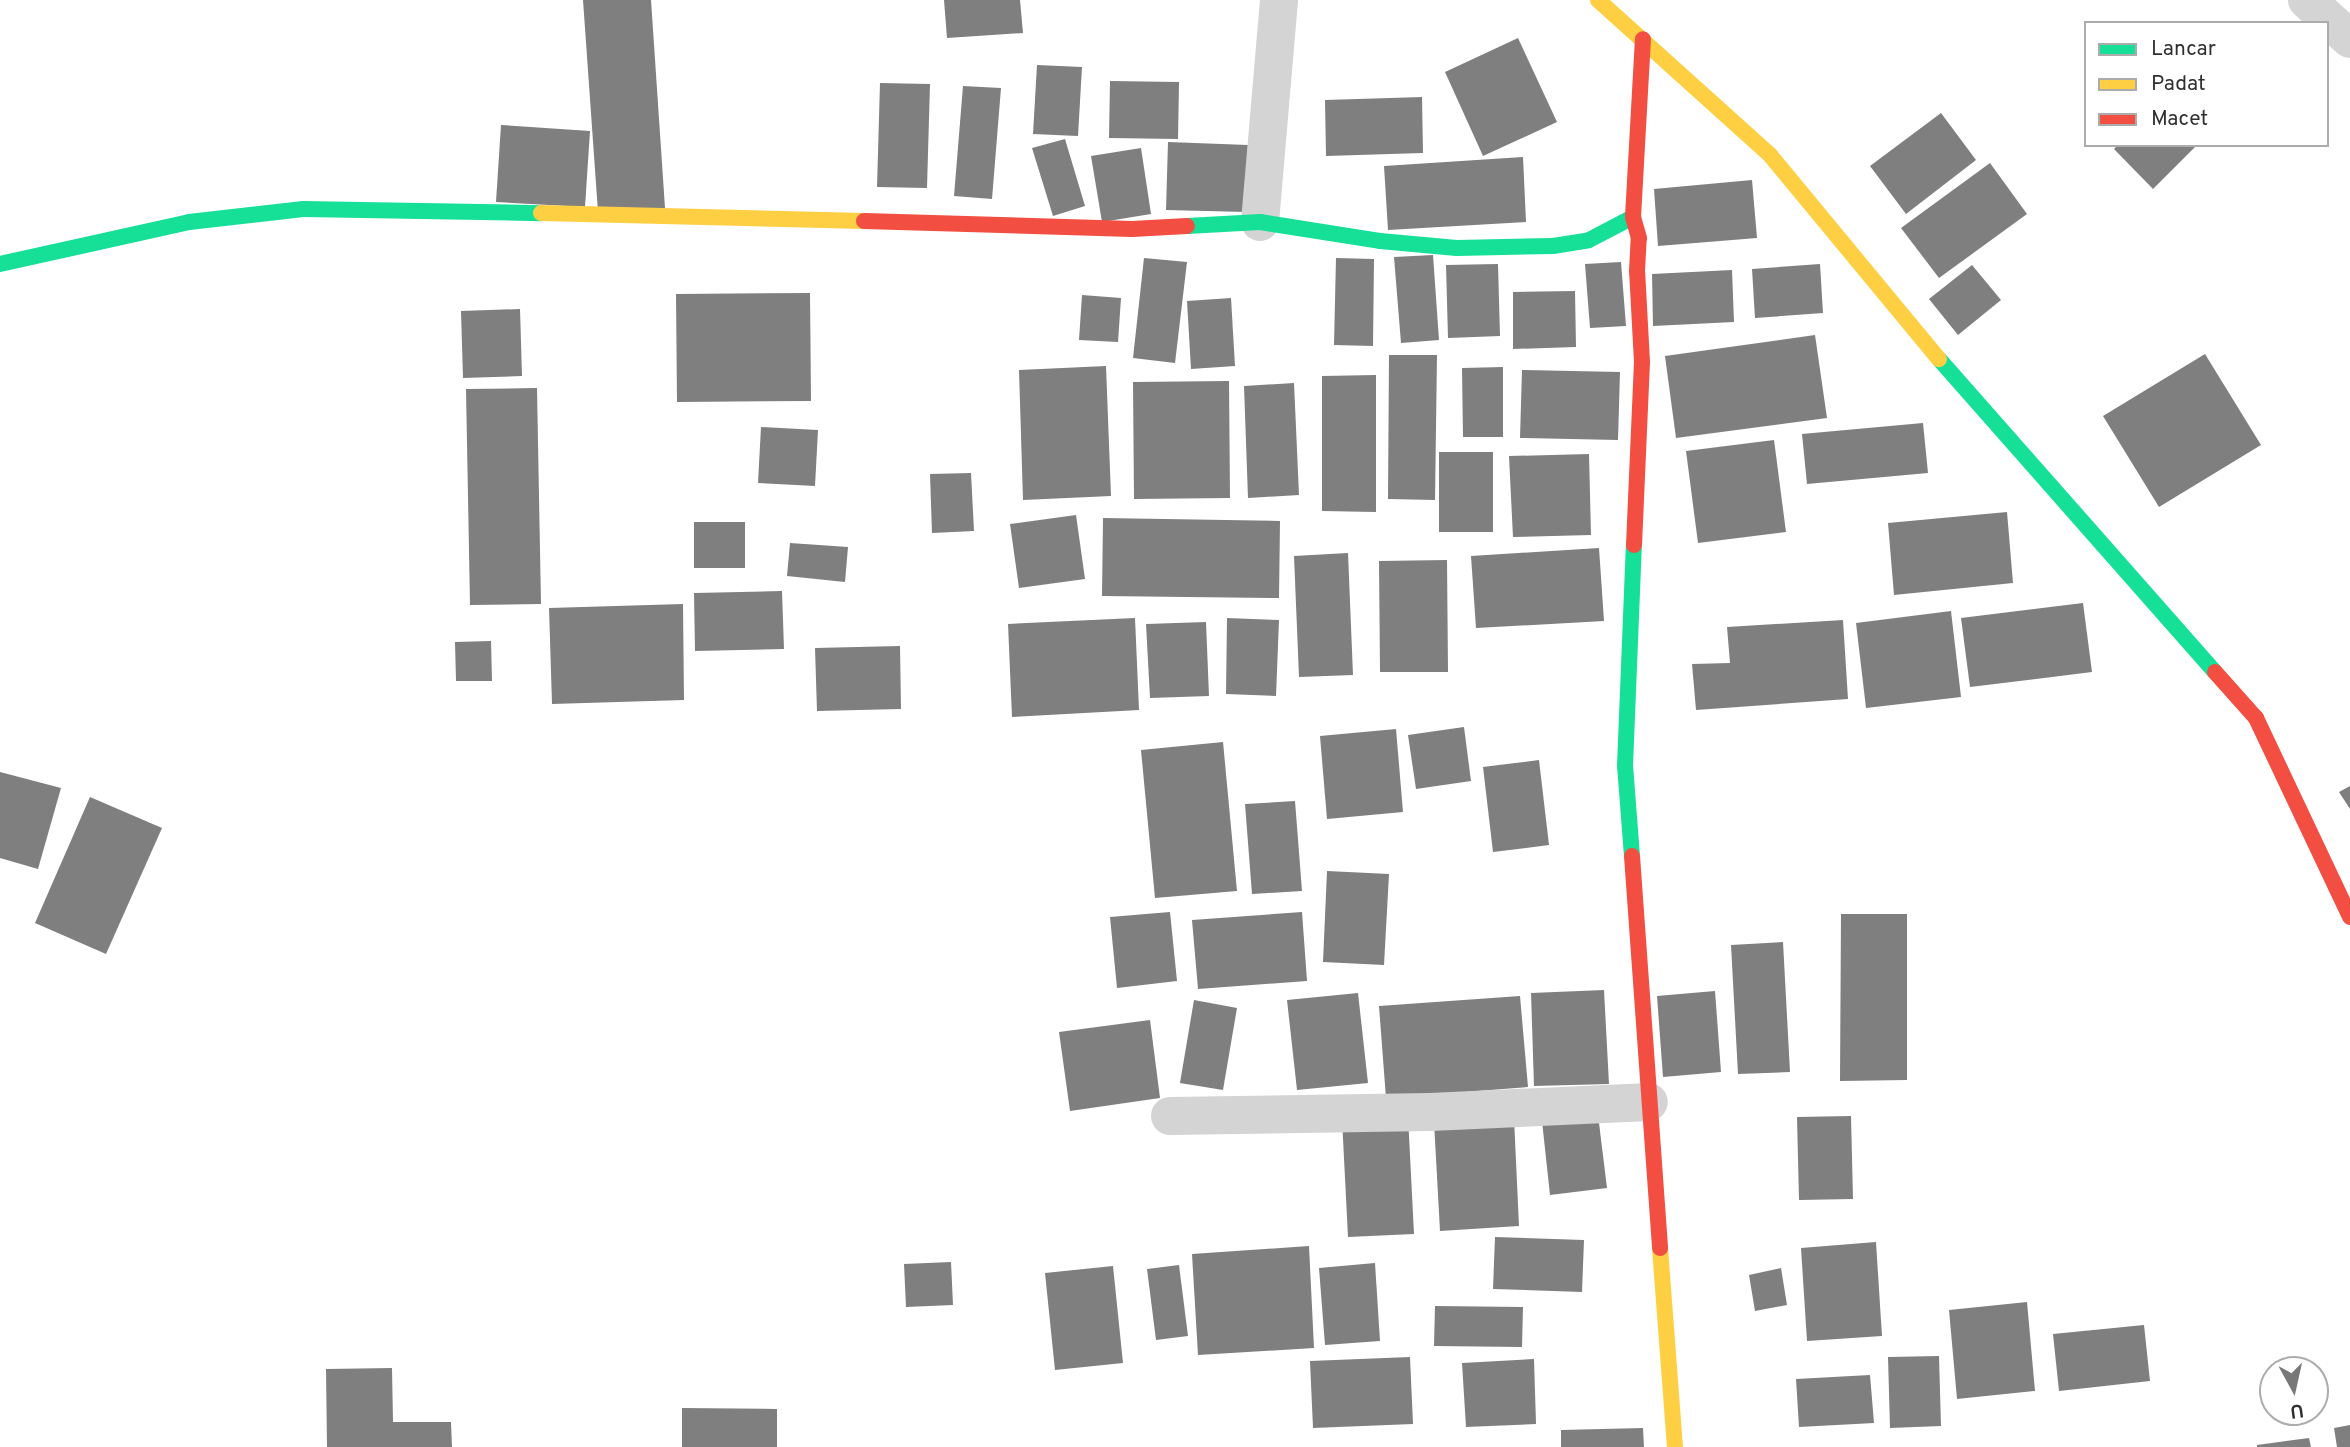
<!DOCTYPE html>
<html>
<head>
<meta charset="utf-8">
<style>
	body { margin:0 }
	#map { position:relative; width:2350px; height:1447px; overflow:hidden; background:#fff; font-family:Overpass,sans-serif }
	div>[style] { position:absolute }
	.building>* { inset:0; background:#7f7f7f }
	.street>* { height:38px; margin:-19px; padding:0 19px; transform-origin:19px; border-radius:19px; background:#d4d4d4 }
	.fast>* { height:16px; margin:-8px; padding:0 8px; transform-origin:8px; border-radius:8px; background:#16e098 }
	.slow>* { height:16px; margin:-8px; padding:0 8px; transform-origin:8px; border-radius:8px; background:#ffcf43 }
	.jam>* { height:16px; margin:-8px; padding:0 8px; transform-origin:8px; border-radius:8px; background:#f24e42 }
	span { translate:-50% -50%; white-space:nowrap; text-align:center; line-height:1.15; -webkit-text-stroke:7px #fff; paint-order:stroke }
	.legend { position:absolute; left:2084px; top:21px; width:245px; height:126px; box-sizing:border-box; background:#fff; border:2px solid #acacac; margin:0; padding:9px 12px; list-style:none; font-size:21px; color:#303030 }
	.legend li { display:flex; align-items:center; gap:14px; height:35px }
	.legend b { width:35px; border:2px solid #acacac }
	.north { position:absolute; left:2259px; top:1356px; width:70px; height:70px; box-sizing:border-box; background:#fff; border:2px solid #acacac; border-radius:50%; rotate:172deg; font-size:19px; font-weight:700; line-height:28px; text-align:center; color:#303030 }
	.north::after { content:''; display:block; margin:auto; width:24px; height:32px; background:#787878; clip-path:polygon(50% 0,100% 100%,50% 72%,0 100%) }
</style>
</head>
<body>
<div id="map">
	<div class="building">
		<i style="clip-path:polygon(583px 0,651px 0,665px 208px,598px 212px)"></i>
		<i style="clip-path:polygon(944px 0,1020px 0,1023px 33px,947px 38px)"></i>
		<i style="clip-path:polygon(1518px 38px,1557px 122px,1483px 156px,1445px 72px)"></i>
		<i style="clip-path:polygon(1037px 65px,1082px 67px,1078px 136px,1033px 134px)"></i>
		<i style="clip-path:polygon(1110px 81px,1179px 82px,1178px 139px,1109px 138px)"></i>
		<i style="clip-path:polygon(880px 83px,930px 84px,927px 188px,877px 187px)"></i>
		<i style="clip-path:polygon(963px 86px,1001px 88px,992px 199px,954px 196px)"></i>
		<i style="clip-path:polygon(1422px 97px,1423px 153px,1326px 156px,1325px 100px)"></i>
		<i style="clip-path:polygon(1941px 113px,1976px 160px,1906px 214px,1870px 166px)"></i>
		<i style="clip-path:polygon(501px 125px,590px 131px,585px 207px,496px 202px)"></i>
		<i style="clip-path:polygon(1065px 139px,1085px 206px,1053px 216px,1032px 148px)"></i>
		<i style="clip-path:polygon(1168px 142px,1248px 145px,1246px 212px,1166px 210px)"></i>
		<i style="clip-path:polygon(2118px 145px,2197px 145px,2153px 189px,2114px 149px)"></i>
		<i style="clip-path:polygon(1141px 148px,1151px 214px,1102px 222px,1091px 156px)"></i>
		<i style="clip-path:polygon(1523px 157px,1526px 222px,1388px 230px,1384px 166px)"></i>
		<i style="clip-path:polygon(1990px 163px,2027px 214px,1939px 278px,1901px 228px)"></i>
		<i style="clip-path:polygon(1752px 180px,1757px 238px,1658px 246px,1654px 189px)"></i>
		<i style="clip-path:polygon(1433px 255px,1439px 340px,1401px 343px,1394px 257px)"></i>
		<i style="clip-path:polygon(1144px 258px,1187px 262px,1175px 363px,1133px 358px)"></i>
		<i style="clip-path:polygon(1336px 258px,1374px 259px,1373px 346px,1334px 345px)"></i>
		<i style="clip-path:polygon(1621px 262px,1626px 326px,1590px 328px,1585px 264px)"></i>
		<i style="clip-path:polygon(1498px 264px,1500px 336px,1448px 338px,1446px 265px)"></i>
		<i style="clip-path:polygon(1820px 264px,1823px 313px,1755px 318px,1752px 269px)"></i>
		<i style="clip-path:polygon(1972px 265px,2001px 300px,1958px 335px,1929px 299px)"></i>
		<i style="clip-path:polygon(1732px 270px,1734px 322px,1653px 326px,1652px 274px)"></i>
		<i style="clip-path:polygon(1575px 291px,1576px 347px,1513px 349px,1513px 292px)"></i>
		<i style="clip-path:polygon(810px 293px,811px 401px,677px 402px,676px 294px)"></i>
		<i style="clip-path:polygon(1082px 295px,1121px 298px,1118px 342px,1079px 340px)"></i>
		<i style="clip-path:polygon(1231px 298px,1235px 366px,1191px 369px,1187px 301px)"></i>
		<i style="clip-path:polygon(520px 309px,522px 376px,463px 378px,461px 311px)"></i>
		<i style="clip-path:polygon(1815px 335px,1827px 418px,1676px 438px,1665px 356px)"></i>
		<i style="clip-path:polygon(2205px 354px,2261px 445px,2159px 507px,2103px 416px)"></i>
		<i style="clip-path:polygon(1389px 355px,1437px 355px,1435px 500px,1388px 499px)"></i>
		<i style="clip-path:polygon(1106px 366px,1111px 496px,1023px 500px,1019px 370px)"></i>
		<i style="clip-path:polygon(1503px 367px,1503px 437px,1463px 437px,1462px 368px)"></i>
		<i style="clip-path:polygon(1522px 370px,1620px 372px,1618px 440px,1520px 438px)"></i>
		<i style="clip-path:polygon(1376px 375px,1376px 512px,1322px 511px,1322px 376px)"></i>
		<i style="clip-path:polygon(1229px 381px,1230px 498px,1134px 499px,1133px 382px)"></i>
		<i style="clip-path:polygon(1294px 383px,1299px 495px,1248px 498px,1244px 386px)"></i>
		<i style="clip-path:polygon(537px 388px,541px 604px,470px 605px,466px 389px)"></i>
		<i style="clip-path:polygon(1923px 423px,1928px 473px,1807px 484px,1802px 434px)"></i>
		<i style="clip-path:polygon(761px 427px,818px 430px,815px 486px,758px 483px)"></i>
		<i style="clip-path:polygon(1774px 440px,1786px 532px,1698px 543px,1686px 451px)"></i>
		<i style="clip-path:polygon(1439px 452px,1493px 452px,1493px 532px,1439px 532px)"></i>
		<i style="clip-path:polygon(1589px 454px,1591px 535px,1513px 537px,1509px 456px)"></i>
		<i style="clip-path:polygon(971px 473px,974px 531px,932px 533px,930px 474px)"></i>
		<i style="clip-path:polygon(2007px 512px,2013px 583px,1894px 595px,1888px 523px)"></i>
		<i style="clip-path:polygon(1076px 515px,1085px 579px,1019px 588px,1010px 524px)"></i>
		<i style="clip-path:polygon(1103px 518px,1280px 521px,1279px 598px,1102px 596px)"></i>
		<i style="clip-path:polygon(694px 522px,745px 522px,745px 568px,694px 568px)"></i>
		<i style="clip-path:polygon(790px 543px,848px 547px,845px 582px,787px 576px)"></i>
		<i style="clip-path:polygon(1599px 548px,1604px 621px,1476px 628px,1471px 556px)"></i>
		<i style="clip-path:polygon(1348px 553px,1353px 675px,1299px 677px,1294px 556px)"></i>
		<i style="clip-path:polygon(1447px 560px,1448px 672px,1380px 672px,1379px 561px)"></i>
		<i style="clip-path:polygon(782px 591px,784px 649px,695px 651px,694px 593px)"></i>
		<i style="clip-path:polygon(2083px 603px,2092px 672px,1970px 687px,1961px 618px)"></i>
		<i style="clip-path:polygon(683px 604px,684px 700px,552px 704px,549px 608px)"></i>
		<i style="clip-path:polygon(1951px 611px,1961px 697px,1866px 708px,1856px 623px)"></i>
		<i style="clip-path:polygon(1135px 618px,1139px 710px,1012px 717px,1008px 624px)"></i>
		<i style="clip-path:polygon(1227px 618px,1279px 620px,1276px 696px,1226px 694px)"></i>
		<i style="clip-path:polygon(1843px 620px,1848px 699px,1696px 710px,1692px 664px,1730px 663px,1727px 627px)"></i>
		<i style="clip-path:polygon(1206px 622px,1209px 696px,1150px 698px,1146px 624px)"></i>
		<i style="clip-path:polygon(491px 641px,492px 681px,456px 681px,455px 642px)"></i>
		<i style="clip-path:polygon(900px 646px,901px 709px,817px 711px,815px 648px)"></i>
		<i style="clip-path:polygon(1464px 727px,1471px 781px,1416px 789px,1408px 735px)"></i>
		<i style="clip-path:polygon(1396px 729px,1403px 812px,1327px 819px,1320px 736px)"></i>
		<i style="clip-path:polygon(1223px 742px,1237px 891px,1155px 898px,1141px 750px)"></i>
		<i style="clip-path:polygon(1539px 760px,1549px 845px,1493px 852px,1483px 767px)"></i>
		<i style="clip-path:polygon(0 772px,61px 788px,38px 869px,0 858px)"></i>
		<i style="clip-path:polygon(2350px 786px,2350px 809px,2339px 792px)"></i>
		<i style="clip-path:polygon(90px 797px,162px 828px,106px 954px,35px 923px)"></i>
		<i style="clip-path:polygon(1295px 801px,1302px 891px,1252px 894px,1245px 804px)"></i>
		<i style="clip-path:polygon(1327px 871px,1389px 874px,1384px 965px,1323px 962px)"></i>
		<i style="clip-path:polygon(1170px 912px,1177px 981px,1117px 988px,1110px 917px)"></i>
		<i style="clip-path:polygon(1302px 912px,1307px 981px,1198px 989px,1192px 920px)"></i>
		<i style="clip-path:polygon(1841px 914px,1907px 914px,1907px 1080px,1840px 1081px)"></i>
		<i style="clip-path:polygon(1783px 942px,1790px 1072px,1738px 1074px,1731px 945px)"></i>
		<i style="clip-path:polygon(1604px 990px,1609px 1084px,1534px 1086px,1531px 993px)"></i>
		<i style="clip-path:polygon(1715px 991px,1721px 1072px,1663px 1077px,1657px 996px)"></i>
		<i style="clip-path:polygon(1358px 993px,1368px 1083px,1297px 1090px,1287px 1000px)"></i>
		<i style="clip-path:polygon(1520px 996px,1528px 1087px,1386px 1098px,1379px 1006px)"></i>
		<i style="clip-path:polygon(1194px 1000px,1237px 1008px,1223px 1090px,1180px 1083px)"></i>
		<i style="clip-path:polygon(1150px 1020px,1160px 1098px,1070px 1111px,1059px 1032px)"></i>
		<i style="clip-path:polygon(1598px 1115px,1607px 1188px,1550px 1195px,1542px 1121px)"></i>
		<i style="clip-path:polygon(1408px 1116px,1414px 1234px,1348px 1237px,1342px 1119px)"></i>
		<i style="clip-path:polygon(1851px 1116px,1853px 1199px,1799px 1200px,1797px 1117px)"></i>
		<i style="clip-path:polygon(1514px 1118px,1519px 1226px,1440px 1231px,1434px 1122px)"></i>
		<i style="clip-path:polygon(1495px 1237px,1584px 1240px,1582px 1292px,1493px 1289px)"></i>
		<i style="clip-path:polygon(1876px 1242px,1882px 1336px,1807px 1341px,1801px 1248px)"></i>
		<i style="clip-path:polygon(1309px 1246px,1314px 1348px,1198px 1355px,1192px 1254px)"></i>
		<i style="clip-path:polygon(951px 1262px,953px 1305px,906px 1307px,904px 1264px)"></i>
		<i style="clip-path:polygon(1375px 1263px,1380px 1341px,1325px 1345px,1319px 1268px)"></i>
		<i style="clip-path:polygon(1179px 1265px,1188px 1336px,1156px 1340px,1147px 1269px)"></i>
		<i style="clip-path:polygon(1113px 1266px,1123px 1363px,1055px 1370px,1045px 1273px)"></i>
		<i style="clip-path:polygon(1781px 1268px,1787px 1305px,1755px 1311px,1749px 1275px)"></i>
		<i style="clip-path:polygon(2027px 1302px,2035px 1391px,1957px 1399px,1949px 1310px)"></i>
		<i style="clip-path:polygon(1435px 1306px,1523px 1307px,1522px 1347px,1434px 1346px)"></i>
		<i style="clip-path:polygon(2144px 1325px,2150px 1381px,2059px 1391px,2053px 1334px)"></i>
		<i style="clip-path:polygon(1939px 1356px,1941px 1426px,1890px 1428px,1888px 1357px)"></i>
		<i style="clip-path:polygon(1410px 1357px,1413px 1424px,1313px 1428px,1310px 1361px)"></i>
		<i style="clip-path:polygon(1534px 1359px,1536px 1424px,1466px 1427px,1462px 1363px)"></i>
		<i style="clip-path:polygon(392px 1368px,393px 1422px,451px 1422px,452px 1447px,327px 1447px,326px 1369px)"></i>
		<i style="clip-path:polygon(1870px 1375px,1874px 1423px,1799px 1427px,1796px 1379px)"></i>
		<i style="clip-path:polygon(682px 1408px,777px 1409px,777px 1447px,682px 1447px)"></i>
		<i style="clip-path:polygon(2350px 1425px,2350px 1447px,2337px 1447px,2334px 1428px)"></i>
		<i style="clip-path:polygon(1643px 1428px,1644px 1447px,1561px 1447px,1561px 1430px)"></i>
		<i style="clip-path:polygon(2309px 1438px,2311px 1447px,2257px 1447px,2257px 1445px)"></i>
	</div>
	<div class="street">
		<i style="left:2307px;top:0;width:58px;rotate:42.2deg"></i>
		<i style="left:1260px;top:222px;width:223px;rotate:-85.1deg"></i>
		<i style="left:1170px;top:1116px;width:260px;rotate:-0.9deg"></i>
		<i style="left:1430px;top:1112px;width:219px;rotate:-2.6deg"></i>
	</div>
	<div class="fast">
		<i style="left:1187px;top:226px;width:73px;rotate:-3.1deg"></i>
		<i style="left:1260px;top:222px;width:121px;rotate:9deg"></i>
		<i style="left:1380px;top:241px;width:77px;rotate:5.2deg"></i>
		<i style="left:1457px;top:248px;width:96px;rotate:-1.2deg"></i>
		<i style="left:1553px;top:246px;width:36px;rotate:-9deg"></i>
		<i style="left:1589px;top:240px;width:50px;rotate:-27.6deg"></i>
		<i style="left:0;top:264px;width:194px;rotate:-12.5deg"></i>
		<i style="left:189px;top:222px;width:115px;rotate:-6.5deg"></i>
		<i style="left:303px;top:209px;width:238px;rotate:1deg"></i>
		<i style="left:1939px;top:359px;width:417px;rotate:48.6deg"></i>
		<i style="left:1632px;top:856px;width:90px;rotate:-94.4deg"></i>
		<i style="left:1625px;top:766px;width:221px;rotate:-87.7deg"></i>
	</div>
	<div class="slow">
		<i style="left:1598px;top:0;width:232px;rotate:42deg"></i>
		<i style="left:1770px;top:155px;width:265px;rotate:50.4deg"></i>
		<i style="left:541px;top:213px;width:323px;rotate:1.4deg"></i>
		<i style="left:1660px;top:1248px;width:200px;rotate:85.7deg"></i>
	</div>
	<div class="jam">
		<i style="left:864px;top:221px;width:268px;rotate:1.7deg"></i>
		<i style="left:1132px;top:229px;width:55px;rotate:-3.1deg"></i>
		<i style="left:1634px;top:545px;width:183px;rotate:-87.5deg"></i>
		<i style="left:1642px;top:362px;width:91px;rotate:-93.1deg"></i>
		<i style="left:1637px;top:271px;width:33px;rotate:-87deg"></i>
		<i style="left:1639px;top:238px;width:22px;rotate:-106deg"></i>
		<i style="left:1633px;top:217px;width:178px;rotate:-86.8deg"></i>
		<i style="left:2215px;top:672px;width:62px;rotate:48.3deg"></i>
		<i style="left:2256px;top:718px;width:220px;rotate:64.7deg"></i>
		<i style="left:1632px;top:856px;width:393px;rotate:85.9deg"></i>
	</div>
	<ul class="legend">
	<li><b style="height:9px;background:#16e098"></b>Lancar</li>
	<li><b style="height:9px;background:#ffcf43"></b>Padat</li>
	<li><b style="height:9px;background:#f24e42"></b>Macet</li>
	</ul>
	<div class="north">U</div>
</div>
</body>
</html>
